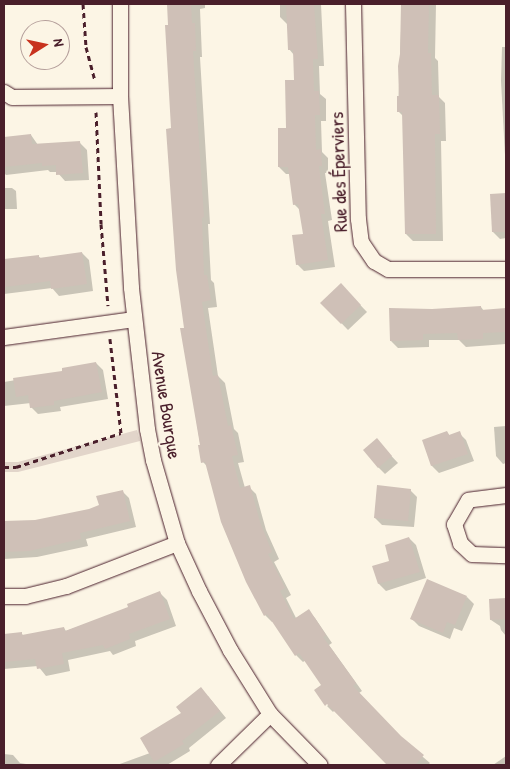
<!DOCTYPE html>
<html>
<head>
<meta charset="utf-8">
<style>
	body { margin:0 }
	#map { position:relative; width:510px; height:769px; overflow:hidden; background:#fcf5e5; font-family:"Patrick Hand",sans-serif }
	div>[style] { position:absolute }
	.green>* { inset:0; background:#e2d5ca }
	.shadow>* { inset:0; background:#0003 }
	.building>* { inset:0; background:#cfc0b7 }
	.path>* { height:3px; margin-top:-1.5px; transform-origin:0; background:repeating-linear-gradient(90deg,#4a1f2b 0 5px,transparent 0 9px) }
	.roads { filter:drop-shadow(0 0 1px #4a1f2b) drop-shadow(0 0 1px #4a1f2b) }
	.street>* { height:15px; margin:-7.5px; padding:0 7.5px; transform-origin:7.5px; border-radius:7.5px; background:#fcf5e5 }
	span { translate:-50% -50%; white-space:nowrap; text-align:center; line-height:1.15; -webkit-text-stroke:4px #fcf5e5; paint-order:stroke }
	.street-label { font-size:19px; color:#4a1f2b }
	.frame { position:absolute; inset:0; border:5px solid #4a1f2b; pointer-events:none }
	.north { position:absolute; left:20px; top:20px; width:50px; height:50px; box-sizing:border-box; background:#fcf5e5; border:1px solid #b59f9b; border-radius:50%; rotate:80deg; font-size:14px; font-weight:700; line-height:20px; text-align:center; color:#4a1f2b }
	.north::after { content:''; display:block; margin:auto; width:18px; height:22px; background:#c8321e; clip-path:polygon(50% 0,100% 100%,50% 72%,0 100%) }
</style>
</head>
<body>
<div id="map">
	<div class="green">
		<i style="clip-path:polygon(137px 430px,140px 441px,18px 472px,4px 472px,4px 462px,18px 462px)"></i>
	</div>
	<div class="shadow">
		<i style="clip-path:polygon(168px 4px,205px 4px,205px 8px,200px 9px,202px 57px,200px 57px,210px 224px,208px 224px,211px 280px,214px 283px,217px 307px,208px 308px,218px 376px,225px 383px,234px 429px,238px 433px,244px 462px,238px 463px,245px 488px,249px 487px,256px 494px,266px 530px,279px 559px,274px 562px,291px 595px,286px 598px,296px 618px,308px 611px,315px 618px,332px 643px,329px 645px,362px 691px,359px 693px,402px 739px,430px 763px,428px 765px,388px 765px,335px 710px,333px 712px,327px 706px,333px 701px,323px 685px,306px 660px,303px 662px,296px 655px,274px 621px,272px 622px,265px 615px,208px 467px,203px 462px,182px 329px,185px 329px,172px 130px)"></i>
		<i style="clip-path:polygon(280px 4px,321px 4px,324px 66px,319px 66px,320px 94px,326px 99px,326px 121px,321px 121px,322px 152px,328px 158px,328px 173px,325px 173px,332px 220px,328px 221px,335px 267px,304px 271px,297px 264px,304px 235px,300px 210px,294px 204px,290px 174px,286px 174px,279px 167px,296px 81px,294px 55px,289px 49px,288px 25px,280px 17px)"></i>
		<i style="clip-path:polygon(402px 4px,436px 4px,435px 58px,438px 61px,439px 97px,445px 103px,446px 141px,441px 141px,443px 241px,413px 241px,406px 234px,403px 116px,398px 111px)"></i>
		<i style="clip-path:polygon(502px 47px,506px 47px,506px 174px,501px 81px)"></i>
		<i style="clip-path:polygon(31px 135px,38px 145px,80px 143px,87px 150px,89px 180px,65px 181px,57px 172px,50px 172px,48px 170px,6px 175px,4px 173px,4px 138px)"></i>
		<i style="clip-path:polygon(4px 188px,12px 188px,16px 191px,17px 209px,4px 209px)"></i>
		<i style="clip-path:polygon(491px 195px,506px 195px,506px 238px,500px 239px,493px 232px)"></i>
		<i style="clip-path:polygon(82px 253px,89px 260px,93px 291px,59px 296px,52px 288px,4px 294px,4px 260px,38px 256px,42px 259px)"></i>
		<i style="clip-path:polygon(341px 285px,367px 312px,348px 330px,322px 303px)"></i>
		<i style="clip-path:polygon(481px 307px,484px 311px,506px 309px,506px 344px,466px 347px,459px 340px,429px 340px,429px 347px,398px 348px,391px 341px,432px 310px)"></i>
		<i style="clip-path:polygon(96px 363px,103px 370px,108px 399px,60px 407px,61px 411px,38px 414px,31px 407px,31px 403px,4px 406px,4px 382px,64px 372px)"></i>
		<i style="clip-path:polygon(506px 426px,506px 463px,503px 464px,496px 456px,494px 427px)"></i>
		<i style="clip-path:polygon(447px 432px,450px 436px,459px 433px,466px 440px,474px 461px,439px 473px,432px 466px,424px 441px)"></i>
		<i style="clip-path:polygon(383px 447px,398px 463px,385px 474px,378px 467px)"></i>
		<i style="clip-path:polygon(410px 490px,417px 497px,414px 527px,382px 525px,375px 518px)"></i>
		<i style="clip-path:polygon(122px 491px,129px 498px,136px 527px,86px 539px,88px 546px,37px 557px,4px 559px,4px 523px,35px 521px,89px 510px,100px 506px)"></i>
		<i style="clip-path:polygon(409px 538px,416px 545px,426px 578px,386px 591px,379px 584px,374px 567px,391px 562px)"></i>
		<i style="clip-path:polygon(160px 593px,167px 600px,176px 626px,135px 641px,136px 646px,113px 655px,110px 651px,68px 660px,70px 671px,46px 676px,38px 666px,4px 669px,4px 635px,21px 633px,24px 636px,64px 628px,66px 631px,130px 608px)"></i>
		<i style="clip-path:polygon(467px 597px,474px 604px,462px 631px,454px 628px,450px 639px,419px 626px,412px 619px)"></i>
		<i style="clip-path:polygon(506px 599px,506px 636px,501px 630px,500px 626px,491px 620px,490px 600px)"></i>
		<i style="clip-path:polygon(208px 696px,226px 718px,189px 748px,190px 751px,167px 765px,117px 765px,150px 753px,183px 714px)"></i>
		<i style="clip-path:polygon(4px 754px,13px 755px,20px 763px,32px 765px,4px 765px)"></i>
		<i style="clip-path:polygon(506px 756px,506px 765px,493px 765px)"></i>
	</div>
	<div class="building">
		<i style="clip-path:polygon(167px 4px,191px 4px,192px 23px,195px 23px,196px 51px,193px 51px,204px 217px,202px 218px,204px 275px,207px 275px,211px 300px,202px 302px,213px 376px,218px 375px,228px 426px,231px 425px,238px 455px,232px 456px,240px 488px,250px 485px,260px 522px,272px 552px,268px 554px,285px 588px,280px 591px,294px 619px,309px 609px,326px 635px,323px 637px,356px 683px,353px 686px,401px 736px,424px 755px,415px 765px,387px 765px,327px 704px,325px 706px,314px 690px,321px 685px,299px 653px,295px 656px,267px 614px,264px 616px,246px 582px,221px 522px,205px 462px,201px 463px,198px 445px,200px 445px,180px 328px,184px 328px,176px 270px,166px 129px,171px 128px,165px 25px,168px 25px)"></i>
		<i style="clip-path:polygon(286px 4px,314px 4px,318px 59px,313px 59px,314px 91px,319px 91px,320px 115px,315px 115px,316px 150px,321px 149px,322px 166px,319px 166px,325px 214px,321px 214px,328px 260px,296px 265px,292px 235px,303px 234px,298px 204px,293px 205px,288px 167px,278px 167px,278px 128px,286px 128px,285px 80px,294px 80px,293px 50px,288px 50px)"></i>
		<i style="clip-path:polygon(401px 4px,429px 4px,428px 53px,431px 53px,432px 95px,439px 95px,440px 134px,435px 134px,436px 234px,405px 234px,402px 112px,397px 112px,397px 96px,399px 96px,398px 66px,400px 54px)"></i>
		<i style="clip-path:polygon(31px 134px,32px 144px,80px 141px,83px 173px,56px 175px,56px 165px,42px 166px,42px 163px,4px 167px,4px 137px)"></i>
		<i style="clip-path:polygon(506px 193px,506px 232px,492px 232px,490px 194px)"></i>
		<i style="clip-path:polygon(82px 252px,87px 284px,51px 289px,50px 281px,5px 287px,4px 259px,39px 255px,39px 258px)"></i>
		<i style="clip-path:polygon(341px 283px,361px 305px,341px 324px,320px 303px)"></i>
		<i style="clip-path:polygon(481px 306px,481px 310px,506px 308px,506px 332px,483px 333px,483px 339px,458px 340px,457px 333px,423px 334px,423px 340px,390px 341px,389px 308px,432px 309px)"></i>
		<i style="clip-path:polygon(96px 362px,102px 392px,54px 401px,54px 405px,30px 408px,28px 395px,16px 397px,13px 378px,62px 371px,62px 368px)"></i>
		<i style="clip-path:polygon(447px 431px,449px 435px,460px 431px,468px 454px,431px 466px,422px 440px)"></i>
		<i style="clip-path:polygon(377px 438px,392px 456px,378px 468px,363px 450px)"></i>
		<i style="clip-path:polygon(377px 485px,411px 489px,408px 521px,374px 518px)"></i>
		<i style="clip-path:polygon(123px 490px,130px 521px,80px 533px,81px 539px,29px 551px,4px 552px,4px 521px,35px 520px,89px 509px,99px 505px,96px 496px)"></i>
		<i style="clip-path:polygon(409px 537px,420px 572px,378px 584px,372px 566px,389px 561px,385px 545px)"></i>
		<i style="clip-path:polygon(427px 579px,467px 596px,455px 625px,447px 622px,443px 633px,410px 619px)"></i>
		<i style="clip-path:polygon(160px 591px,170px 619px,129px 634px,130px 639px,105px 649px,103px 645px,62px 653px,64px 664px,37px 669px,35px 659px,4px 662px,4px 634px,22px 632px,22px 635px,64px 627px,65px 631px,128px 607px,127px 604px)"></i>
		<i style="clip-path:polygon(506px 598px,506px 619px,490px 620px,489px 599px)"></i>
		<i style="clip-path:polygon(201px 687px,220px 711px,182px 741px,184px 744px,154px 762px,140px 738px,181px 713px,176px 707px)"></i>
	</div>
	<div class="path">
		<i style="left:83px;top:4px;width:43px;rotate:86deg"></i>
		<i style="left:86px;top:47px;width:35px;rotate:75deg"></i>
		<i style="left:96px;top:112px;width:112px;rotate:87.4deg"></i>
		<i style="left:101px;top:224px;width:82px;rotate:85.1deg"></i>
		<i style="left:4px;top:467px;width:12px"></i>
		<i style="left:16px;top:467px;width:110px;rotate:-17.9deg"></i>
		<i style="left:121px;top:433px;width:95px;rotate:-96.7deg"></i>
	</div>
	<div class="roads">
		<div class="street">
			<i style="left:120px;top:4px;width:92px;rotate:90deg"></i>
			<i style="left:120px;top:96px;width:192px;rotate:86.7deg"></i>
			<i style="left:131px;top:288px;width:142px;rotate:83.5deg"></i>
			<i style="left:147px;top:429px;width:32px;rotate:79deg"></i>
			<i style="left:153px;top:460px;width:86px;rotate:73.9deg"></i>
			<i style="left:177px;top:543px;width:53px;rotate:65.4deg"></i>
			<i style="left:199px;top:591px;width:67px;rotate:62.3deg"></i>
			<i style="left:230px;top:650px;width:75px;rotate:58deg"></i>
			<i style="left:270px;top:714px;width:71px;rotate:45.6deg"></i>
			<i style="left:353px;top:4px;width:215px;rotate:88.7deg"></i>
			<i style="left:358px;top:219px;width:23px;rotate:83deg"></i>
			<i style="left:361px;top:242px;width:23px;rotate:56deg"></i>
			<i style="left:374px;top:261px;width:16px;rotate:30deg"></i>
			<i style="left:388px;top:269px;width:118px"></i>
			<i style="left:4px;top:92px;width:9px;rotate:32deg"></i>
			<i style="left:12px;top:97px;width:108px;rotate:-0.5deg"></i>
			<i style="left:4px;top:337px;width:131px;rotate:-7.9deg"></i>
			<i style="left:506px;top:495px;width:38px;rotate:173deg"></i>
			<i style="left:468px;top:500px;width:28px;rotate:120deg"></i>
			<i style="left:454px;top:524px;width:20px;rotate:72deg"></i>
			<i style="left:460px;top:543px;width:16px;rotate:43deg"></i>
			<i style="left:472px;top:554px;width:34px;rotate:2deg"></i>
			<i style="left:4px;top:596px;width:21px"></i>
			<i style="left:25px;top:596px;width:42px;rotate:-13.7deg"></i>
			<i style="left:66px;top:586px;width:119px;rotate:-21.2deg"></i>
			<i style="left:218px;top:765px;width:73px;rotate:-44.4deg"></i>
		</div>
	</div>
	<div class="street-label">
		<span style="left:339px;top:172px;rotate:-92deg">Rue des Éperviers</span>
		<span style="left:166px;top:405px;rotate:81deg">Avenue Bourque</span>
	</div>
	<div class="frame"></div>
	<div class="north">N</div>
</div>
</body>
</html>
